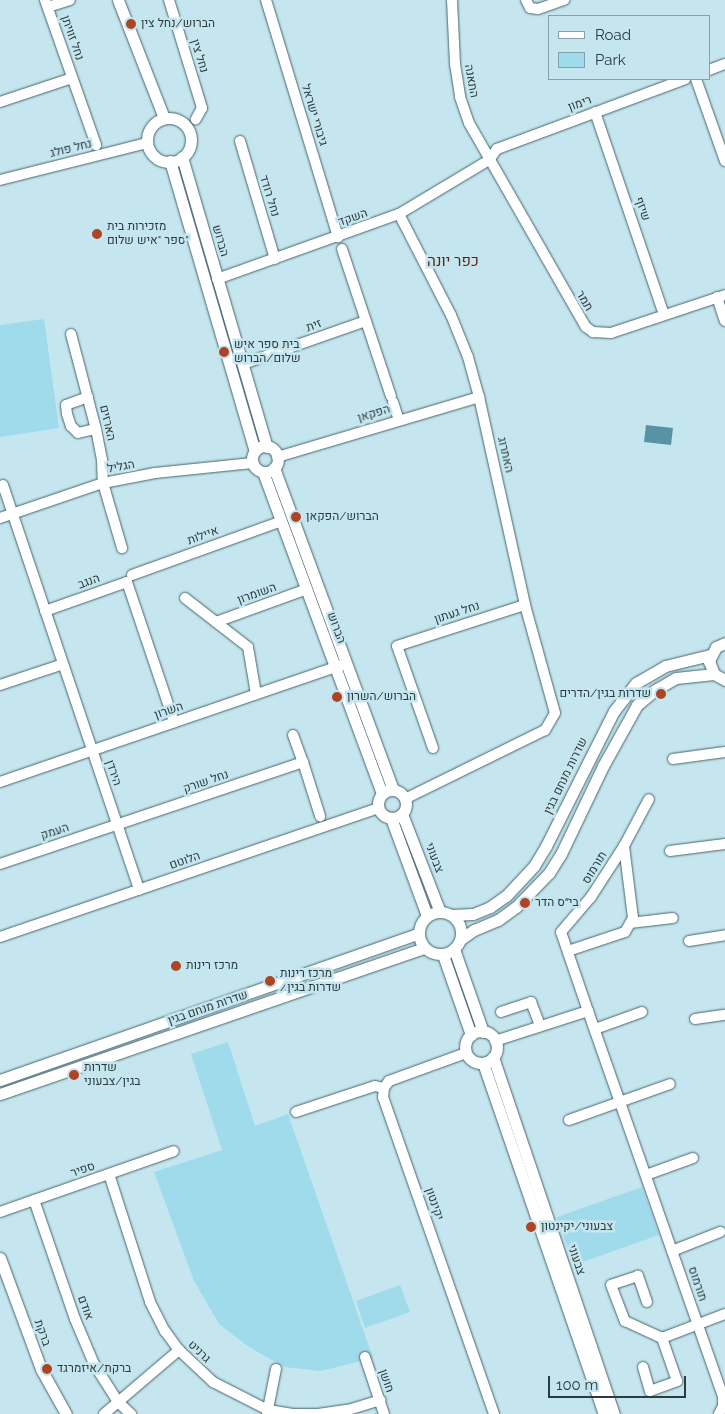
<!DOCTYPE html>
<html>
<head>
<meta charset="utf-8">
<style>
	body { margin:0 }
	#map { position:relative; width:725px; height:1414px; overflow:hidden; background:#c5e6ef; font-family:Raleway,Heebo,sans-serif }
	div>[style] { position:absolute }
	.green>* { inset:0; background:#a0dbec }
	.water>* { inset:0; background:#5893a3 }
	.roads { filter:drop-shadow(0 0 1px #47646c) drop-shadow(0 0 1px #47646c) }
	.minor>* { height:10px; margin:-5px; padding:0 5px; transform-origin:5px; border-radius:5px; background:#fff }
	.tertiary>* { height:11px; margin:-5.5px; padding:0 5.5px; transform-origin:5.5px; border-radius:5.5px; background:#fff }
	.tertiary>.ring { margin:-5.5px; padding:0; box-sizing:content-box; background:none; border:11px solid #fff; border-radius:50% }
	.dots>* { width:14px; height:14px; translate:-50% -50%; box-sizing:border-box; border:2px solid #c5e6ef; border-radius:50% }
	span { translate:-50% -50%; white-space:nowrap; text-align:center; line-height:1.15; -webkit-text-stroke:5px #c5e6ef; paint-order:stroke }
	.poi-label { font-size:12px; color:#2d3a3e }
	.left { translate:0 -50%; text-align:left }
	.right { translate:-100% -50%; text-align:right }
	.street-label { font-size:12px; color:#2d3a3e }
	.quarter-label { font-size:15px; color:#63210c }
	.legend { position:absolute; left:548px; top:15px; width:162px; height:65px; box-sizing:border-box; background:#c5e6ef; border:1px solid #88a1a8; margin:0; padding:6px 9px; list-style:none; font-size:15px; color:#2d3a3e }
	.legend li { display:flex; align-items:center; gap:10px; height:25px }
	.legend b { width:25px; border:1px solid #88a1a8 }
	.scale { position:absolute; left:548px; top:1376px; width:138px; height:22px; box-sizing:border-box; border:2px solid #2d3a3e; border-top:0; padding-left:6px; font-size:15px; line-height:18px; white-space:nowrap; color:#2d3a3e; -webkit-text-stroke:4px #c5e6ef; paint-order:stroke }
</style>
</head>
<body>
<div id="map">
	<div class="green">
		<i style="clip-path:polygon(44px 319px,59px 428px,0 437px,0 325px)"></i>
		<i style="clip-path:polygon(228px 1042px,255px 1126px,288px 1114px,373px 1358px,321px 1371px,284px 1367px,246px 1345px,219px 1324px,194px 1281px,154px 1172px,222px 1150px,191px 1054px)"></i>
		<i style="clip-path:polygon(642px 1187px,659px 1235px,574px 1265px,557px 1217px)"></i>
		<i style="clip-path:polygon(400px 1285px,410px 1312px,365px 1328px,356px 1301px)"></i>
	</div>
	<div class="water">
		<i style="clip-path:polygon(646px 425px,673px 428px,671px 445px,644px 442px)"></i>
	</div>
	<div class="roads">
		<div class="minor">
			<i style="left:45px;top:0;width:154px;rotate:70.6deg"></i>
			<i style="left:169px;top:0;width:113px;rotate:73deg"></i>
			<i style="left:202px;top:108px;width:13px;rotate:119deg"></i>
			<i style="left:266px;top:0;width:248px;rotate:73.1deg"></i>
			<i style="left:452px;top:0;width:64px;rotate:87.3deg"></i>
			<i style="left:455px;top:64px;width:33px;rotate:81deg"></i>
			<i style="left:460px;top:97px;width:28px;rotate:71deg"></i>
			<i style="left:469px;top:123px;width:235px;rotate:60.2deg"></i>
			<i style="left:586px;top:327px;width:9px;rotate:36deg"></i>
			<i style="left:593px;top:332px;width:18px;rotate:3deg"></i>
			<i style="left:611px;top:333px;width:120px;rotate:-18.4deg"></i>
			<i style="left:526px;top:0;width:9px;rotate:63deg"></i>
			<i style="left:530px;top:8px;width:8px;rotate:7deg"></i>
			<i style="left:538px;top:9px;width:28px;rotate:-19deg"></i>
			<i style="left:48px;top:7px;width:23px;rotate:-18deg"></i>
			<i style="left:709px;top:70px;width:17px;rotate:-21deg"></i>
			<i style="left:696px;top:79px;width:87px;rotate:70.5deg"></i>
			<i style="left:0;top:102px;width:76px;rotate:-18.4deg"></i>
			<i style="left:595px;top:112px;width:214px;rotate:71.2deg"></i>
			<i style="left:240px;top:141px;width:123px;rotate:73.5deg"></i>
			<i style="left:0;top:180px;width:152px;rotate:-14.1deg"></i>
			<i style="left:399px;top:214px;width:114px;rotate:62.8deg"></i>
			<i style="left:451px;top:315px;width:45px;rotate:68deg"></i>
			<i style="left:468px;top:357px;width:41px;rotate:74.6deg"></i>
			<i style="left:479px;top:397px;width:213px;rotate:77.5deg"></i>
			<i style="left:525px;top:605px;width:112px;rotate:74.5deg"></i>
			<i style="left:555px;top:713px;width:20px;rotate:120deg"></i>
			<i style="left:545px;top:730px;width:156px;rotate:153.8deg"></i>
			<i style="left:342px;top:249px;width:155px;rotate:71.6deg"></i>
			<i style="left:217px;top:279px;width:193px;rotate:-19.7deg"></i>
			<i style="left:399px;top:214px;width:105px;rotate:-31deg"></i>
			<i style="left:489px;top:160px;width:14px;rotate:-54deg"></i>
			<i style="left:497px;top:149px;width:201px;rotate:-20.4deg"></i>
			<i style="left:717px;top:297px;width:25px;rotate:72deg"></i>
			<i style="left:71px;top:334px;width:98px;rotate:75.3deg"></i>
			<i style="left:96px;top:429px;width:32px;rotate:79deg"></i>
			<i style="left:102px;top:460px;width:23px;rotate:88deg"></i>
			<i style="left:103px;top:483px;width:68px;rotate:73.7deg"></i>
			<i style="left:243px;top:364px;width:130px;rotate:-19.3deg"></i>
			<i style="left:88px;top:397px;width:23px;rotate:160deg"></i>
			<i style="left:66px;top:405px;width:9px;rotate:84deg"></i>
			<i style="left:67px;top:414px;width:13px;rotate:72deg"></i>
			<i style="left:71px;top:426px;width:10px;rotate:45deg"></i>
			<i style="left:78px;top:433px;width:18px;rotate:-13deg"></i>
			<i style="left:393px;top:402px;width:19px;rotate:72deg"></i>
			<i style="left:277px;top:457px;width:211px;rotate:-16.5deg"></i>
			<i style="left:3px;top:485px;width:427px;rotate:71.4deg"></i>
			<i style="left:0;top:518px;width:109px;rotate:-18.8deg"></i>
			<i style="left:103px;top:483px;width:53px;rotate:-10.9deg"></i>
			<i style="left:155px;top:473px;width:98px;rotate:-5.9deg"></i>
			<i style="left:132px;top:575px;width:159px;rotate:-19.8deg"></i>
			<i style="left:185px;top:598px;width:80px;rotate:37.9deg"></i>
			<i style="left:248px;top:647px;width:48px;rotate:80.3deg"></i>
			<i style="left:45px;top:611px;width:87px;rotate:-19.5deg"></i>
			<i style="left:127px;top:582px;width:148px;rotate:71.4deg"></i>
			<i style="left:216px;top:622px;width:97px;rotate:-19.9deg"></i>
			<i style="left:0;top:685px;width:66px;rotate:-18.4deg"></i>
			<i style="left:293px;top:735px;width:29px;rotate:70deg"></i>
			<i style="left:433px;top:748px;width:108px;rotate:-109.4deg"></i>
			<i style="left:397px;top:646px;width:134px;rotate:-17.8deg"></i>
			<i style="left:673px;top:759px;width:52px;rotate:-7.7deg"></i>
			<i style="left:0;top:782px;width:365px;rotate:-18.9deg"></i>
			<i style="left:670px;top:851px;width:55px;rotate:-7.3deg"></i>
			<i style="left:0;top:864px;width:320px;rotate:-18.6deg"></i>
			<i style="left:303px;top:762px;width:57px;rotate:72.5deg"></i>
			<i style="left:630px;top:923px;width:43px;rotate:-6.6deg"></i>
			<i style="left:0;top:937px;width:400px;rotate:-18.8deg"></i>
			<i style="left:689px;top:941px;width:36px;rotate:-9deg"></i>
			<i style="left:568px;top:951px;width:60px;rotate:-18.4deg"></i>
			<i style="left:625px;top:932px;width:16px;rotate:-60deg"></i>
			<i style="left:633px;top:918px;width:73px;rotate:-97.1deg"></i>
			<i style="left:588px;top:1011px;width:83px;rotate:-108.9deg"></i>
			<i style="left:561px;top:932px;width:46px;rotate:-49.4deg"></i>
			<i style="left:591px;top:897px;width:61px;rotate:-57.1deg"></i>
			<i style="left:624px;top:846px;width:53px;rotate:-62deg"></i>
			<i style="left:501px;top:1012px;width:32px;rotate:-18deg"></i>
			<i style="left:531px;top:1002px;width:26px;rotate:69deg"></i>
			<i style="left:695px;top:1019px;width:30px;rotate:-8deg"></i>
			<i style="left:595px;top:1029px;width:50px;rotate:-19.9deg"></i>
			<i style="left:495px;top:1041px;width:98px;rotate:-17.9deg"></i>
			<i style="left:588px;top:1011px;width:408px;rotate:70.7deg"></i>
			<i style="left:723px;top:1396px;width:10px;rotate:90deg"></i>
			<i style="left:723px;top:1406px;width:9px;rotate:117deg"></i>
			<i style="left:466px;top:1053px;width:82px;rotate:160deg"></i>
			<i style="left:389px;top:1081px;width:9px;rotate:126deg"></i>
			<i style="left:384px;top:1088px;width:9px;rotate:96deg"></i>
			<i style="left:383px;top:1097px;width:336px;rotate:70.7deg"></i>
			<i style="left:296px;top:1112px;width:83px;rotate:-18.2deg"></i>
			<i style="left:375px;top:1086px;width:9px;rotate:13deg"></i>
			<i style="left:569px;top:1120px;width:107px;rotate:-19.6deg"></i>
			<i style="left:109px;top:1174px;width:134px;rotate:72.2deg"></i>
			<i style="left:150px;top:1302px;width:33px;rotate:63deg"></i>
			<i style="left:165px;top:1331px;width:24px;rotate:54deg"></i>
			<i style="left:179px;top:1350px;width:47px;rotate:43.3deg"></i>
			<i style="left:213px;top:1382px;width:62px;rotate:27deg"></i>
			<i style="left:268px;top:1410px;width:25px;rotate:9deg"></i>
			<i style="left:293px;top:1414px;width:25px"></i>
			<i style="left:318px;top:1414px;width:30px;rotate:-8deg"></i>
			<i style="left:348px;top:1410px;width:34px;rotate:-17deg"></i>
			<i style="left:646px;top:1175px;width:50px;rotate:-19.9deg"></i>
			<i style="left:34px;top:1200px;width:126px;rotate:71deg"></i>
			<i style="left:75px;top:1319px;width:49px;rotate:67.1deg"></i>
			<i style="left:94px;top:1364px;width:45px;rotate:57.7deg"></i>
			<i style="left:118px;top:1402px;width:18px;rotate:43deg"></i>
			<i style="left:0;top:1212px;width:184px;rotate:-19.3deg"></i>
			<i style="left:672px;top:1251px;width:52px;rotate:-21.6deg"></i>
			<i style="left:647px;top:1302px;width:28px;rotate:-109deg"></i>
			<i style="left:638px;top:1276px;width:28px;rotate:162deg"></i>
			<i style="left:611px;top:1285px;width:39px;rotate:69deg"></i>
			<i style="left:625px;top:1321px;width:41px;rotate:24.7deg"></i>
			<i style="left:365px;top:1357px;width:60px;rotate:71.6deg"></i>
			<i style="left:643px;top:1367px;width:25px;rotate:74deg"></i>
			<i style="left:650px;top:1391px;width:29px;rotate:-20deg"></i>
			<i style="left:677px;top:1381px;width:46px;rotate:-109.2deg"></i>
			<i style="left:662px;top:1338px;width:67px;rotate:-20.9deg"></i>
			<i style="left:104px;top:1414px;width:99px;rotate:-40.5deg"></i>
			<i style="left:267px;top:1414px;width:46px;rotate:-78.7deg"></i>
		</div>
		<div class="tertiary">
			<i style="left:118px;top:0;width:127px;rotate:68.7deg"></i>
			<i class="ring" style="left:147px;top:118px;width:33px;height:33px"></i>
			<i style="left:182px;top:157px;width:302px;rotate:73.7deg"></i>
			<i style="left:170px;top:161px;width:302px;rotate:73.7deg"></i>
			<i class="ring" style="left:252px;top:446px;width:15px;height:15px"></i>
			<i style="left:274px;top:468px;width:342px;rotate:69.7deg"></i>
			<i style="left:263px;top:472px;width:343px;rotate:69.7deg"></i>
			<i style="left:725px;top:643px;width:10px;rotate:156deg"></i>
			<i style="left:716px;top:647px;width:16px;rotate:117deg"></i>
			<i style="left:709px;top:661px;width:14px;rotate:69deg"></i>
			<i style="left:714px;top:674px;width:13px;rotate:29deg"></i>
			<i class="ring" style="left:378px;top:790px;width:17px;height:17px"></i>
			<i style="left:402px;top:814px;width:105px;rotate:68.8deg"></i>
			<i style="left:391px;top:818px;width:104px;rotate:69.8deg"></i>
			<i class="ring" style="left:419px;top:912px;width:31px;height:31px"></i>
			<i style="left:452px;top:915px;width:21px;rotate:-3deg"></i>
			<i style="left:473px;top:914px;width:18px;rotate:-22deg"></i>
			<i style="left:490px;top:907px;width:19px;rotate:-35deg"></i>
			<i style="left:506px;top:896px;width:41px;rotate:-47deg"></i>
			<i style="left:534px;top:866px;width:23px;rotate:-59deg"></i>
			<i style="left:546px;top:846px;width:151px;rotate:-63.3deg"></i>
			<i style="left:614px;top:711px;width:36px;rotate:-52deg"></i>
			<i style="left:636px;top:683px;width:34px;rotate:-30deg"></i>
			<i style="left:665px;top:666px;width:46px;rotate:-13.7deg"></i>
			<i style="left:461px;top:939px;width:16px;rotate:-35deg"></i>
			<i style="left:474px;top:930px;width:26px;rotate:-23deg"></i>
			<i style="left:498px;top:920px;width:22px;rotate:-36deg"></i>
			<i style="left:516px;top:907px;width:47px;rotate:-45.9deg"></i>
			<i style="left:549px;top:873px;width:22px;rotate:-58deg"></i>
			<i style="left:561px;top:854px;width:98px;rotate:-64.5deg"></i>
			<i style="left:603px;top:766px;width:70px;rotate:-60.9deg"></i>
			<i style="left:637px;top:705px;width:23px;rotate:-40deg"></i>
			<i style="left:655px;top:690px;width:24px;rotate:-30deg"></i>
			<i style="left:676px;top:678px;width:38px;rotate:-6deg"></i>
			<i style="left:454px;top:949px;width:88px;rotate:70.7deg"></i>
			<i style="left:443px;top:955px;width:85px;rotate:70.7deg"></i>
			<i class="ring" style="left:465px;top:1031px;width:21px;height:21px"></i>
			<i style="left:493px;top:1057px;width:377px;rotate:71.3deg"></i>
			<i style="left:483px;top:1063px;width:371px;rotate:71deg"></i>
			<i style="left:0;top:1080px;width:443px;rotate:-19.3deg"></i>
			<i style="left:0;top:1094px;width:448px;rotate:-19deg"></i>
			<i style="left:0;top:1258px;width:118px;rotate:69.7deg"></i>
			<i style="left:41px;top:1369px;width:51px;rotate:60.9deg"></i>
		</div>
	</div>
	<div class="dots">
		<i style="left:131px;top:24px;background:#ad4524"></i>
		<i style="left:97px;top:234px;background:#ad4524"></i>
		<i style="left:224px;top:352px;background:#ad4524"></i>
		<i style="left:296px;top:517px;background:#ad4524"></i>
		<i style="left:661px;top:694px;background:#ad4524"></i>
		<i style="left:337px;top:697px;background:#ad4524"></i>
		<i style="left:525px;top:903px;background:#ad4524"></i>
		<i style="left:176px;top:966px;background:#ad4524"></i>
		<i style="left:270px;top:981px;background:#ad4524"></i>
		<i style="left:74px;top:1075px;background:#ad4524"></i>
		<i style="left:531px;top:1227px;background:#ad4524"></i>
		<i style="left:47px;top:1369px;background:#ad4524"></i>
	</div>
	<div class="poi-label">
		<span class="left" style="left:141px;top:24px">הברוש/נחל צין</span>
		<span class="left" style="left:107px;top:234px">מזכירות בית<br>ספר "איש שלום"</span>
		<span class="left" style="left:234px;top:352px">בית ספר איש<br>שלום/הברוש</span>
		<span class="left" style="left:306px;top:517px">הברוש/הפקאן</span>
		<span class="right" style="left:651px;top:694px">שדרות בגין/הדרים</span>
		<span class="left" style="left:347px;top:697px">הברוש/השרון</span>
		<span class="left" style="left:535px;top:903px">בי״ס הדר</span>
		<span class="left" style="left:186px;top:966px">מרכז רינות</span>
		<span class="left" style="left:280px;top:981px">מרכז רינות<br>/שדרות בגין</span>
		<span class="left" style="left:84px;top:1075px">שדרות<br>בגין/צבעוני</span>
		<span class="left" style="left:541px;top:1227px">צבעוני/יקינטון</span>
		<span class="left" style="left:57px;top:1369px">ברקת/איזמרגד</span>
	</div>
	<div class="street-label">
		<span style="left:72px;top:38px;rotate:71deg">נחל זוויתן</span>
		<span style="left:199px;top:56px;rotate:73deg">נחל צין</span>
		<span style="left:471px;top:81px;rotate:80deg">התאנה</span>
		<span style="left:580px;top:104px;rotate:-20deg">רימון</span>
		<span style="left:314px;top:115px;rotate:73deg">גיבורי ישראל</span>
		<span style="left:71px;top:149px;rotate:-14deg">נחל פולג</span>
		<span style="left:269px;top:196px;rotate:73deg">נחל רודד</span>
		<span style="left:642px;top:209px;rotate:71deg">שיזף</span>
		<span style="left:353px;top:218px;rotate:-20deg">השקד</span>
		<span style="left:220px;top:241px;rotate:74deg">הברוש</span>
		<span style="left:584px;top:301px;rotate:59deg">תמר</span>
		<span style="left:314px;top:326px;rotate:-19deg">זית</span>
		<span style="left:374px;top:414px;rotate:-17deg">הפקאן</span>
		<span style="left:107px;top:423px;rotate:77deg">הארזים</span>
		<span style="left:505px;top:455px;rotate:77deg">האתרוג</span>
		<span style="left:121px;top:467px;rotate:-10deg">הגליל</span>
		<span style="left:203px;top:536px;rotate:-20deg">איילות</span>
		<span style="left:89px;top:582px;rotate:-20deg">הנגב</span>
		<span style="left:257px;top:594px;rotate:-20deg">השומרון</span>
		<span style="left:457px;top:613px;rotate:-18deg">נחל געתון</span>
		<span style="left:336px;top:628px;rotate:70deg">הברוש</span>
		<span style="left:169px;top:711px;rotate:-19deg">השרון</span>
		<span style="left:113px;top:773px;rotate:71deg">הירדן</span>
		<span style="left:566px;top:776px;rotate:-64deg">שדרות מנחם בגין</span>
		<span style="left:206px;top:782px;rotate:-19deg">נחל שורק</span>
		<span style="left:55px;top:832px;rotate:-18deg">העמק</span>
		<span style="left:434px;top:858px;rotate:69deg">צבעוני</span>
		<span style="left:185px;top:861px;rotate:-19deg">הלוטם</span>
		<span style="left:595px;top:868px;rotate:-58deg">תורמוס</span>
		<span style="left:208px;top:1008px;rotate:-19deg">שדרות מנחם בגין</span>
		<span style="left:83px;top:1170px;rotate:-19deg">ספיר</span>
		<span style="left:434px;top:1204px;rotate:71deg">יקינטון</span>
		<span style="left:576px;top:1260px;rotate:71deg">צבעוני</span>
		<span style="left:697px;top:1284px;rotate:71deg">תורמוס</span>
		<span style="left:85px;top:1308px;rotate:70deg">אודם</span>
		<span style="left:42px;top:1333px;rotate:70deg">ברקת</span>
		<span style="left:199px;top:1352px;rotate:44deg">גרניט</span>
		<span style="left:386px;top:1381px;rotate:71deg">חושן</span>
	</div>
	<div class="quarter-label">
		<span style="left:453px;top:262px">כפר יונה</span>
	</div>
	<ul class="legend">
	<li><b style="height:6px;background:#fff"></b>Road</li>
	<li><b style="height:14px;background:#a0dbec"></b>Park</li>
	</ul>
	<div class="scale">100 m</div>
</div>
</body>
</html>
